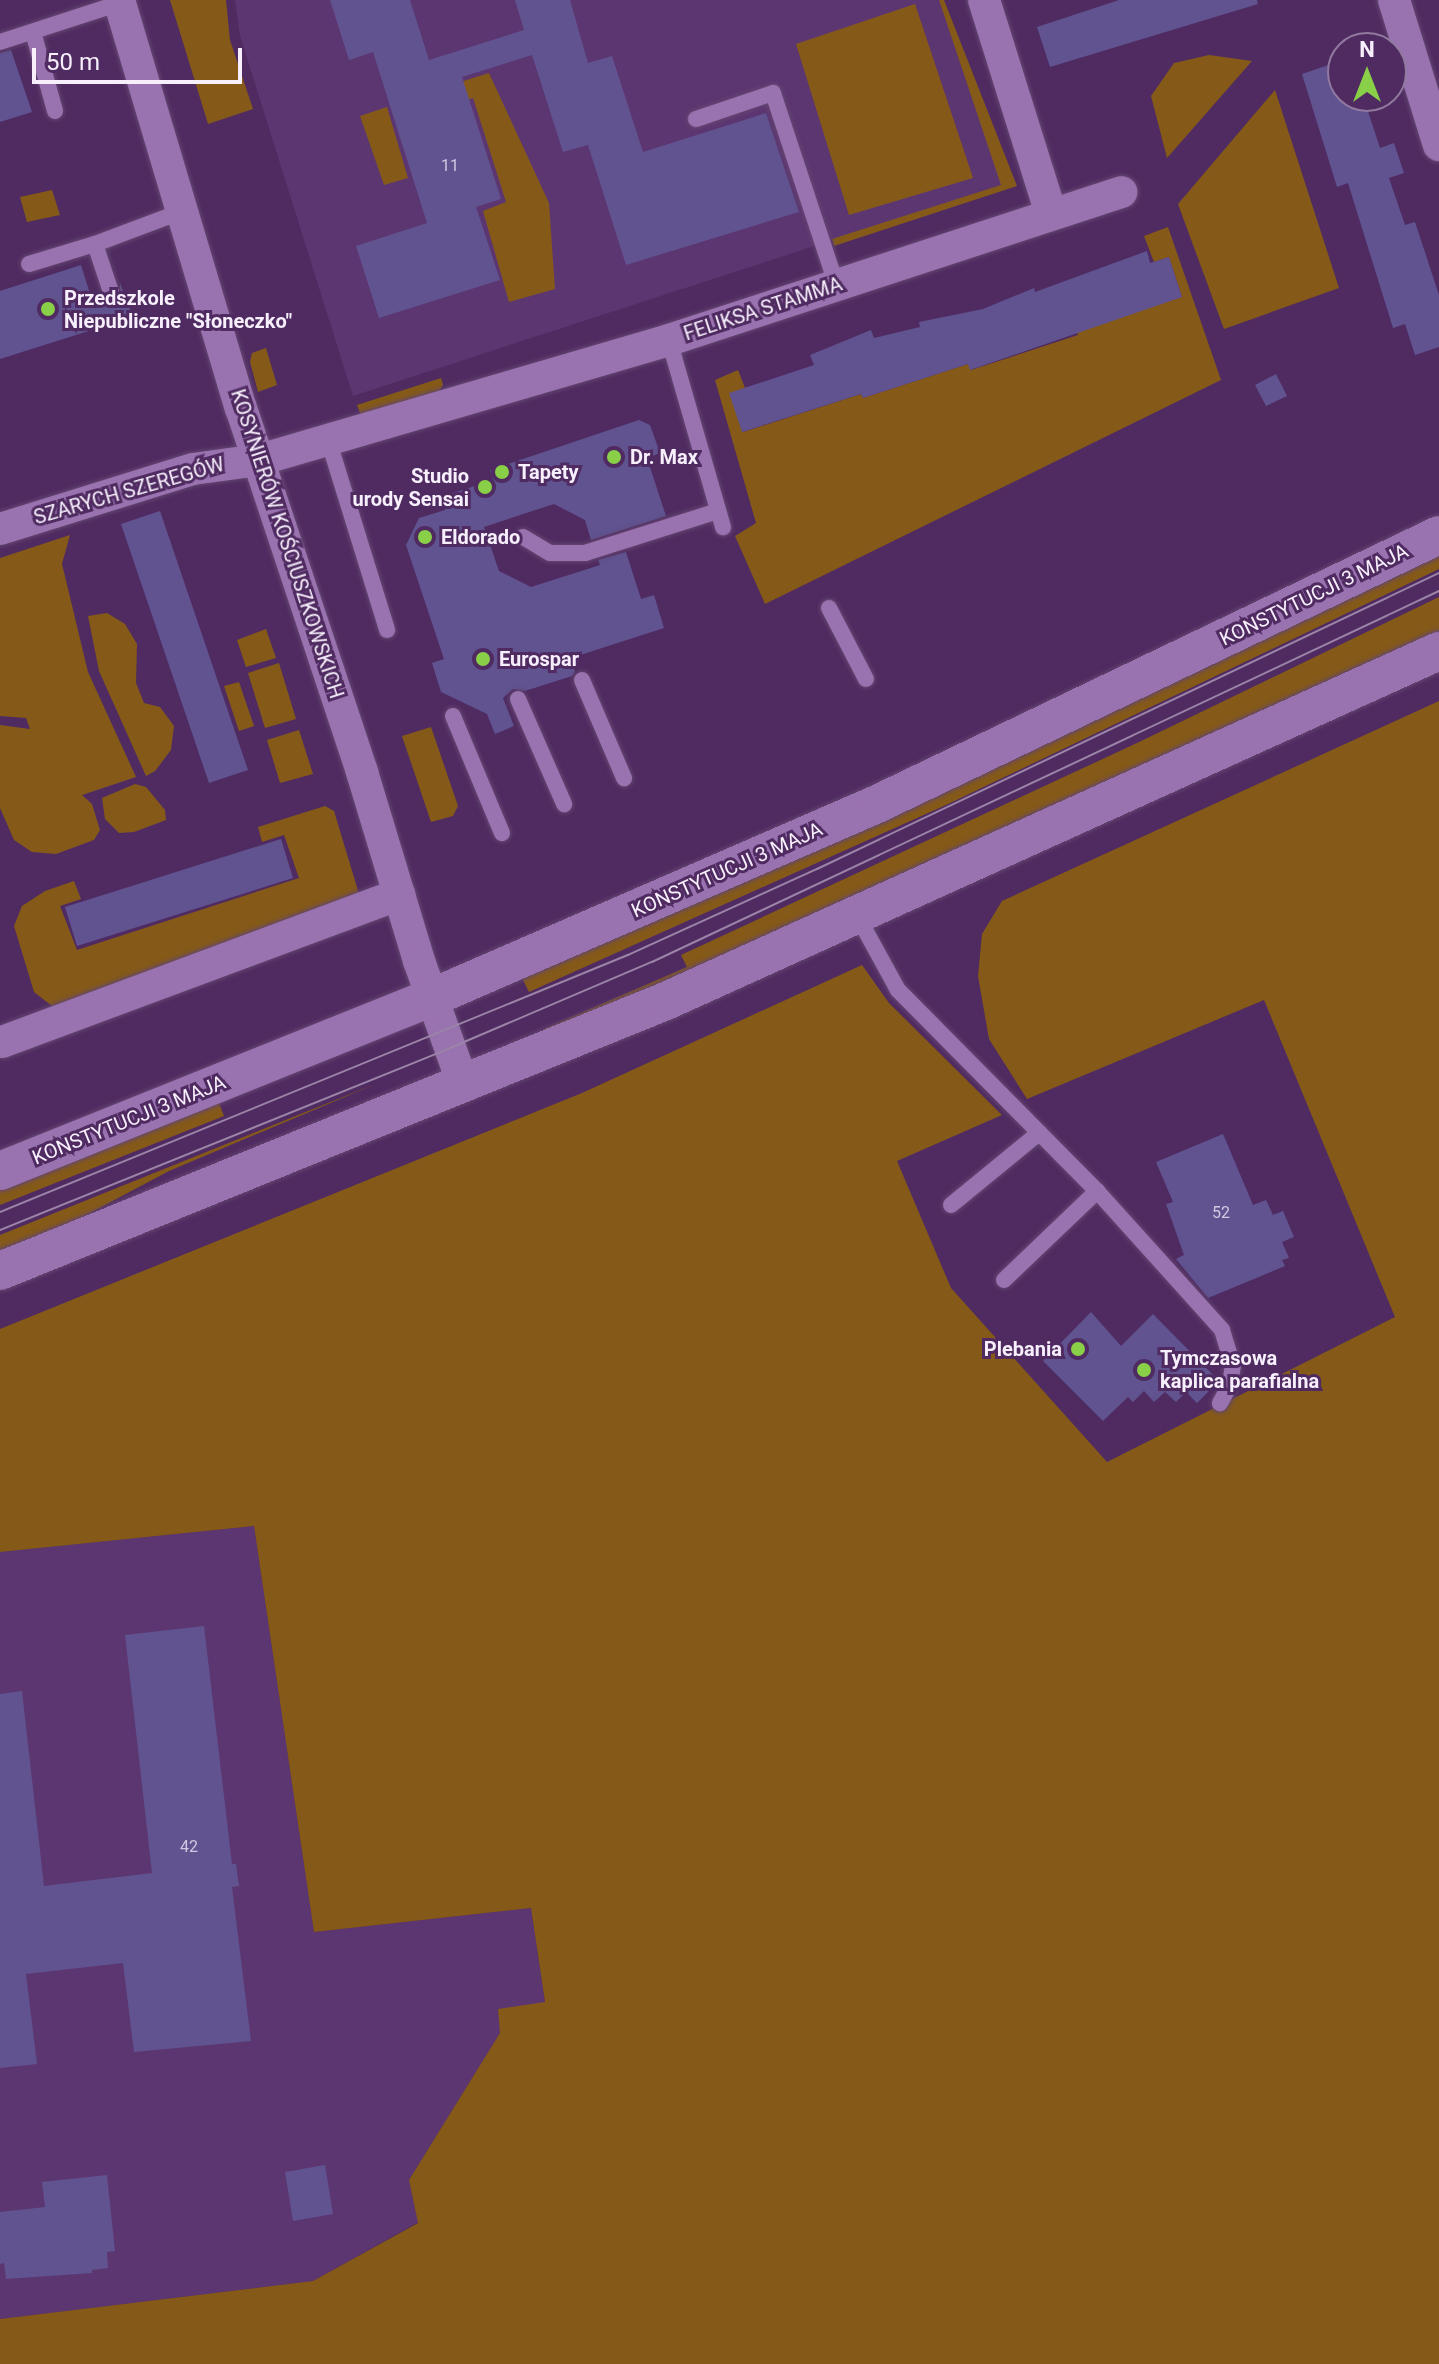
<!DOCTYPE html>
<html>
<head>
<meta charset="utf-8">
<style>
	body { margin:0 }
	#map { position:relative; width:1439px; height:2364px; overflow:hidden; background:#4f2b61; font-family:Roboto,sans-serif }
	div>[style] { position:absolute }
	.built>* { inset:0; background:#5c3671 }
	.green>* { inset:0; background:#855a19 }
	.building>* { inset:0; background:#605390 }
	.roads { filter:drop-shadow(0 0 2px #634671) drop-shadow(0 0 2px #634671) }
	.service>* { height:16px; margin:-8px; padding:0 8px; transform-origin:8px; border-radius:8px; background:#9973af }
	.minor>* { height:32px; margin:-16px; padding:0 16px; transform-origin:16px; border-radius:16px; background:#9973af }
	.tertiary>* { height:38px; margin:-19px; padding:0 19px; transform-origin:19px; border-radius:19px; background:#9973af }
	.tram>* { height:2px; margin:-1px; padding:0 1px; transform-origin:1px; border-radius:1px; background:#9b84a7 }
	.dots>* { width:22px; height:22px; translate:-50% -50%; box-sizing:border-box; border:4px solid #4f2b61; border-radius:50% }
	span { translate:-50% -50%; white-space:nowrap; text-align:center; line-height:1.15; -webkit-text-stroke:6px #4f2b61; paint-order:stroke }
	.number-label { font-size:16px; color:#d1c8e1 }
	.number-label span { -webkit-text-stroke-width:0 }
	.poi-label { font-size:20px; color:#f7effc; font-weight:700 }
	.left { translate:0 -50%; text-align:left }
	.right { translate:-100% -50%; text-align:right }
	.street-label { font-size:20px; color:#f7effc }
	.north { position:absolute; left:1327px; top:32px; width:80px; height:80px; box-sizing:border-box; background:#4f2b61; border:2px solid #92799f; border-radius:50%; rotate:0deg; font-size:22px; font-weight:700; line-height:32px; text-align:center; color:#f7effc }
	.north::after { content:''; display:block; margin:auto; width:28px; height:36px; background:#89cf48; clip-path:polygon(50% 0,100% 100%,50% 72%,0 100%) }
	.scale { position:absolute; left:32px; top:48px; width:210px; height:36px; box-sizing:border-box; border:4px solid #f7effc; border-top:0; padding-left:10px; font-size:24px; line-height:28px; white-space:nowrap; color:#f7effc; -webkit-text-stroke:6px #4f2b61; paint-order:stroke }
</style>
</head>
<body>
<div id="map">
	<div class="built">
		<i style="clip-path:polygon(235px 0,939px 0,1002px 185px,353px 396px,240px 36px)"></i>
		<i style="clip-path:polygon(254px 1526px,314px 1932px,531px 1908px,545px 2003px,539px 2003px,500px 2033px,409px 2180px,418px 2222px,313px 2281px,0 2319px,0 1552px)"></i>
	</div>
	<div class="green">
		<i style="clip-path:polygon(170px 0,226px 0,230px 40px,253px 109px,208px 124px)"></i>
		<i style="clip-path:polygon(939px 0,944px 0,1017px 186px,834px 246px,832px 239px,1001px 185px)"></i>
		<i style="clip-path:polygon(915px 4px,973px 178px,849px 215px,796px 44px)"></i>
		<i style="clip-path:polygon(1209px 55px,1252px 61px,1167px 158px,1151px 96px,1174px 63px)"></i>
		<i style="clip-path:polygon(489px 73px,549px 203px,555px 289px,509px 302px,483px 211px,506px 202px,473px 98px,448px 107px,441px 88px)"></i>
		<i style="clip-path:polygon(1275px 90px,1339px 288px,1224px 329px,1178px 204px)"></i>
		<i style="clip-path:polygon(387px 107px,408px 178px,384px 185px,360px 116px)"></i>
		<i style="clip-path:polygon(52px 190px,60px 215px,27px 222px,20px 197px)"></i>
		<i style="clip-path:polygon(1168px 227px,1221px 380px,765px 604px,735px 536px,756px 523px,715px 380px,738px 370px,745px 388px,743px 432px,861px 394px,863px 398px,968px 364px,971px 370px,1078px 335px,1077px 331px,1182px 297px,1169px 257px,1154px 262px,1144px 236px)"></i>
		<i style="clip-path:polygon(266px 348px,277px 385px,258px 392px,250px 362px,252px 353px)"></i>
		<i style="clip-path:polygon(441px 378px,443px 385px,437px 395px,362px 418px,357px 405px)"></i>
		<i style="clip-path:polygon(70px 535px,62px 564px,88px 672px,136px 777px,82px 795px,92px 804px,100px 830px,94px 840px,56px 854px,32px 852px,14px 840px,0 808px,0 725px,30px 729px,26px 718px,0 716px,0 558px)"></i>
		<i style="clip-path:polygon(1439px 547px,1439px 569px,946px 805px,529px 992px,522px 978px)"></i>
		<i style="clip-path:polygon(1439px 597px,1439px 631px,876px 891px,545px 1032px,544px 1029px,687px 967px,681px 955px,1137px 743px)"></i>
		<i style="clip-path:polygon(107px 613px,125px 624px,137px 644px,136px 683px,144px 703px,160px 707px,174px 726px,171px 750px,155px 771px,146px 776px,99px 671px,88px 616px)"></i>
		<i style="clip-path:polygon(266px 629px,276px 658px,246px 667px,237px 640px)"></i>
		<i style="clip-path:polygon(279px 663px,296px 719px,265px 728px,248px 673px)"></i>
		<i style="clip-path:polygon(239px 682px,254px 726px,239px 731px,224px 686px)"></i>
		<i style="clip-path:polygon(1439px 701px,1439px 2364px,0 2364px,0 2319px,313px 2281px,418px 2223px,409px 2180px,500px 2033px,498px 2009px,545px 2002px,531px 1908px,314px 1932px,254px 1526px,0 1552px,0 1329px,582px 1093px,862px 965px,889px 1003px,1002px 1115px,897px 1161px,951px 1288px,1107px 1462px,1395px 1317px,1264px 1000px,1027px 1099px,989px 1039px,978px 976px,982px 934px,1002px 901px)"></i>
		<i style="clip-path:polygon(431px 727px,458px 806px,453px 816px,431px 822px,402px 736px)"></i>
		<i style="clip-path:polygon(299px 730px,313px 774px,280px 783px,267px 740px)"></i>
		<i style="clip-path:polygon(135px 784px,146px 787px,165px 810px,166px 820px,134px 832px,119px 833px,105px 819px,102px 798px)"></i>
		<i style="clip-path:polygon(325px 806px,334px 811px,359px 894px,57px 1010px,34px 992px,14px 926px,22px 906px,45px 891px,74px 881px,81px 899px,60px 906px,77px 950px,299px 878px,284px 835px,262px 842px,258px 827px)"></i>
		<i style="clip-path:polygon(378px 1083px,169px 1171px,77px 1220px,0 1252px,0 1235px)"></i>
		<i style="clip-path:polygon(219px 1103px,224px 1116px,0 1205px,0 1190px)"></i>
	</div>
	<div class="building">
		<i style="clip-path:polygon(330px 0,410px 0,429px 60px,524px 30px,515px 0,570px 0,588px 63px,612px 56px,643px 152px,766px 113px,799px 212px,626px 265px,588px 145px,563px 152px,532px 55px,462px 77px,501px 199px,476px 207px,500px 280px,379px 318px,356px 246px,427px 223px,373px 52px,349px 60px)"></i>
		<i style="clip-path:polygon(1119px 0,1257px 0,1258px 4px,1050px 67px,1037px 27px)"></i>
		<i style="clip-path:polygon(11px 50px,32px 112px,0 122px,0 53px)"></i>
		<i style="clip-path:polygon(1343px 60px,1343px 96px,1363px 96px,1380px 148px,1394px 143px,1404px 173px,1389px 178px,1405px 225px,1415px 222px,1439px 295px,1439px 347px,1415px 355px,1405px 324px,1393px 328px,1348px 183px,1337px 187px,1302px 74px)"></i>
		<i style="clip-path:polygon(1147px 251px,1150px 263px,1169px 257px,1182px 297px,970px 370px,968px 364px,863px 398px,861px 394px,742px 432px,729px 393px,814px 365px,810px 355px,871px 330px,874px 338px,920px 327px,919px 322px,983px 309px,1034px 288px,1035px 292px)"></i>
		<i style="clip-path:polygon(81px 265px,90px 294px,99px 291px,108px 303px,120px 299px,120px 283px,133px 317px,0 359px,0 291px)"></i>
		<i style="clip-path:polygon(1276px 374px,1287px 396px,1266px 406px,1255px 385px)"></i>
		<i style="clip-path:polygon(639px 420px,650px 425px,660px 453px,647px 458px,666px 516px,591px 540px,585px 520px,554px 504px,484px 527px,499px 571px,531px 587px,600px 565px,598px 560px,626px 552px,641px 599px,654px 595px,664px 628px,571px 658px,575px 672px,572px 676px,525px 691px,513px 689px,503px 698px,514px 726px,495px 734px,487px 714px,441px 692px,432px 663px,444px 659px,406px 545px,419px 518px,445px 510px,441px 497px,493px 480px,490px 470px)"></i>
		<i style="clip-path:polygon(160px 511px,248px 770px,209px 783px,121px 524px)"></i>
		<i style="clip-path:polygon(281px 839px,293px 878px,77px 946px,65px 907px)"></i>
		<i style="clip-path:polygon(1223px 1134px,1253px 1205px,1266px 1200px,1273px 1215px,1283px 1211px,1294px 1237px,1282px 1242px,1289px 1258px,1282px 1260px,1285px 1266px,1208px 1298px,1176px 1259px,1184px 1255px,1166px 1204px,1173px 1202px,1156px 1162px)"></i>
		<i style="clip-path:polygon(1091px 1312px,1121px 1346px,1153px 1314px,1219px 1381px,1197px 1403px,1186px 1392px,1176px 1402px,1165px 1392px,1154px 1402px,1144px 1391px,1133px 1402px,1128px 1397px,1103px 1421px,1043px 1361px)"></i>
		<i style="clip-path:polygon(204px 1626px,232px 1864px,236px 1864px,239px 1886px,232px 1887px,251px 2041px,134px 2052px,123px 1963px,26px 1974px,37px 2064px,0 2068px,0 1694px,22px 1691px,44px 1886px,152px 1873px,125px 1635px)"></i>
		<i style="clip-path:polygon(325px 2165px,333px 2214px,293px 2221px,285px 2172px)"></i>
		<i style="clip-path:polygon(107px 2175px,115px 2251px,107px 2252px,108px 2268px,92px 2270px,92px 2273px,6px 2279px,4px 2263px,0 2264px,0 2212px,45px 2207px,42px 2182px)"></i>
	</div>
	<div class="roads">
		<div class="service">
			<i style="left:33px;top:32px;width:82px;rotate:74.4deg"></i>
			<i style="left:0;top:42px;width:126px;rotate:-18deg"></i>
			<i style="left:696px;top:119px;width:81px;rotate:-18.7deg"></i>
			<i style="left:773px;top:93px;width:200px;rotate:71.7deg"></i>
			<i style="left:95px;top:244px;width:51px;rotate:71.6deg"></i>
			<i style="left:29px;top:264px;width:69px;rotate:-16.9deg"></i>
			<i style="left:95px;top:244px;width:91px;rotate:-20.6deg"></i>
			<i style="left:669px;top:340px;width:195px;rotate:73.9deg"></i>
			<i style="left:328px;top:439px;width:200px;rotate:72.8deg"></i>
			<i style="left:523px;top:537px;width:31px;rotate:31deg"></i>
			<i style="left:550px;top:553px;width:35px"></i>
			<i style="left:585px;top:553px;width:139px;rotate:-17.5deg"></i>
			<i style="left:829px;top:608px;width:80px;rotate:62.5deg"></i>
			<i style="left:582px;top:680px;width:107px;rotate:66.8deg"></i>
			<i style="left:518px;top:699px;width:115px;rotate:66.3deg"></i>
			<i style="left:453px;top:716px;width:127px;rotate:67.3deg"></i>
			<i style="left:858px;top:917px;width:83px;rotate:61.3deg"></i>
			<i style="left:898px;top:990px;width:283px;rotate:45.3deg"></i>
			<i style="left:1097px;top:1191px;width:187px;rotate:48deg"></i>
			<i style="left:1222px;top:1330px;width:37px;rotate:73deg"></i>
			<i style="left:1233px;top:1365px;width:20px;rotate:99deg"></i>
			<i style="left:1230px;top:1385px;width:21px;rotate:119deg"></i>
			<i style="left:951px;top:1205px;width:114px;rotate:-39.3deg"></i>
			<i style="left:1004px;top:1280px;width:129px;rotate:-43.7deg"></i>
		</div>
		<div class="minor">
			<i style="left:119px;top:0;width:426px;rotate:73.4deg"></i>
			<i style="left:241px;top:408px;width:384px;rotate:71.6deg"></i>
			<i style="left:362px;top:772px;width:197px;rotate:73.2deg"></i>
			<i style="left:419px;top:961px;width:131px;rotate:70.3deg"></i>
			<i style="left:984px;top:0;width:224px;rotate:72.6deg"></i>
			<i style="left:1394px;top:0;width:152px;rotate:72.8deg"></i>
			<i style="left:0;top:529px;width:202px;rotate:-17.3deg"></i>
			<i style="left:193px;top:469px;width:67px;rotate:-7.8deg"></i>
			<i style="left:259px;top:460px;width:427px;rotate:-16.3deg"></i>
			<i style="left:669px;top:340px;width:476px;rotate:-18.1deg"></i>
			<i style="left:2px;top:1042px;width:424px;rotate:-20.4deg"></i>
		</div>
		<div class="tertiary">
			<i style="left:0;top:1171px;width:464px;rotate:-21.9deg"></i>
			<i style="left:431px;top:998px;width:484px;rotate:-23.5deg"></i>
			<i style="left:875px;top:805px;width:625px;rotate:-25.58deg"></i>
			<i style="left:0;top:1271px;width:719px;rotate:-22.07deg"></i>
			<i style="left:666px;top:1001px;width:849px;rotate:-24.36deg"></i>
		</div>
	</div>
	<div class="tram">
		<i style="left:0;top:1212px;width:679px;rotate:-22.26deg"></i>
		<i style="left:628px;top:955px;width:208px;rotate:-24.5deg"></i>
		<i style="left:817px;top:869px;width:689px;rotate:-25.45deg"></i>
		<i style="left:0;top:1230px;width:485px;rotate:-22deg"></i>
		<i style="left:450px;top:1048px;width:220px;rotate:-23.1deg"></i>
		<i style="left:652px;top:962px;width:870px;rotate:-25.24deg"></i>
	</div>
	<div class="dots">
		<i style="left:48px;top:309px;background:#89cf48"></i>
		<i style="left:614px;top:457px;background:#89cf48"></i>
		<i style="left:502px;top:472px;background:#89cf48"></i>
		<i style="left:485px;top:487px;background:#89cf48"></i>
		<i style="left:425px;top:537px;background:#89cf48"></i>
		<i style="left:483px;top:659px;background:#89cf48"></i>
		<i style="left:1078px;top:1349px;background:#89cf48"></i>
		<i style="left:1144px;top:1370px;background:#89cf48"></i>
	</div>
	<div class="number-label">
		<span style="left:450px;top:166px">11</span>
		<span style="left:1221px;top:1213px">52</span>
		<span style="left:189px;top:1847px">42</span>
	</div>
	<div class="poi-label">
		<span class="left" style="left:64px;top:310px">Przedszkole<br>Niepubliczne "Słoneczko"</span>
		<span class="left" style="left:630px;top:457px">Dr. Max</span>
		<span class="left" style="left:518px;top:472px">Tapety</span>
		<span class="right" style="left:469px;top:488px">Studio<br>urody Sensai</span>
		<span class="left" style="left:441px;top:537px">Eldorado</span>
		<span class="left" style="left:499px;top:659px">Eurospar</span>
		<span class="right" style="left:1062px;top:1349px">Plebania</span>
		<span class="left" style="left:1160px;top:1370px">Tymczasowa<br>kaplica parafialna</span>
	</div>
	<div class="street-label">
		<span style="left:763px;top:309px;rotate:-18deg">FELIKSA STAMMA</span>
		<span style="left:129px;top:491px;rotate:-16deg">SZARYCH SZEREGÓW</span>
		<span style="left:287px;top:544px;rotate:72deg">KOSYNIERÓW KOŚCIUSZKOWSKICH</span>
		<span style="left:1314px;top:595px;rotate:-26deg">KONSTYTUCJI 3 MAJA</span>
		<span style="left:727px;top:870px;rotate:-24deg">KONSTYTUCJI 3 MAJA</span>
		<span style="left:129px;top:1120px;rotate:-22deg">KONSTYTUCJI 3 MAJA</span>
	</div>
	<div class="north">N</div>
	<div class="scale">50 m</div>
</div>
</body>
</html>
